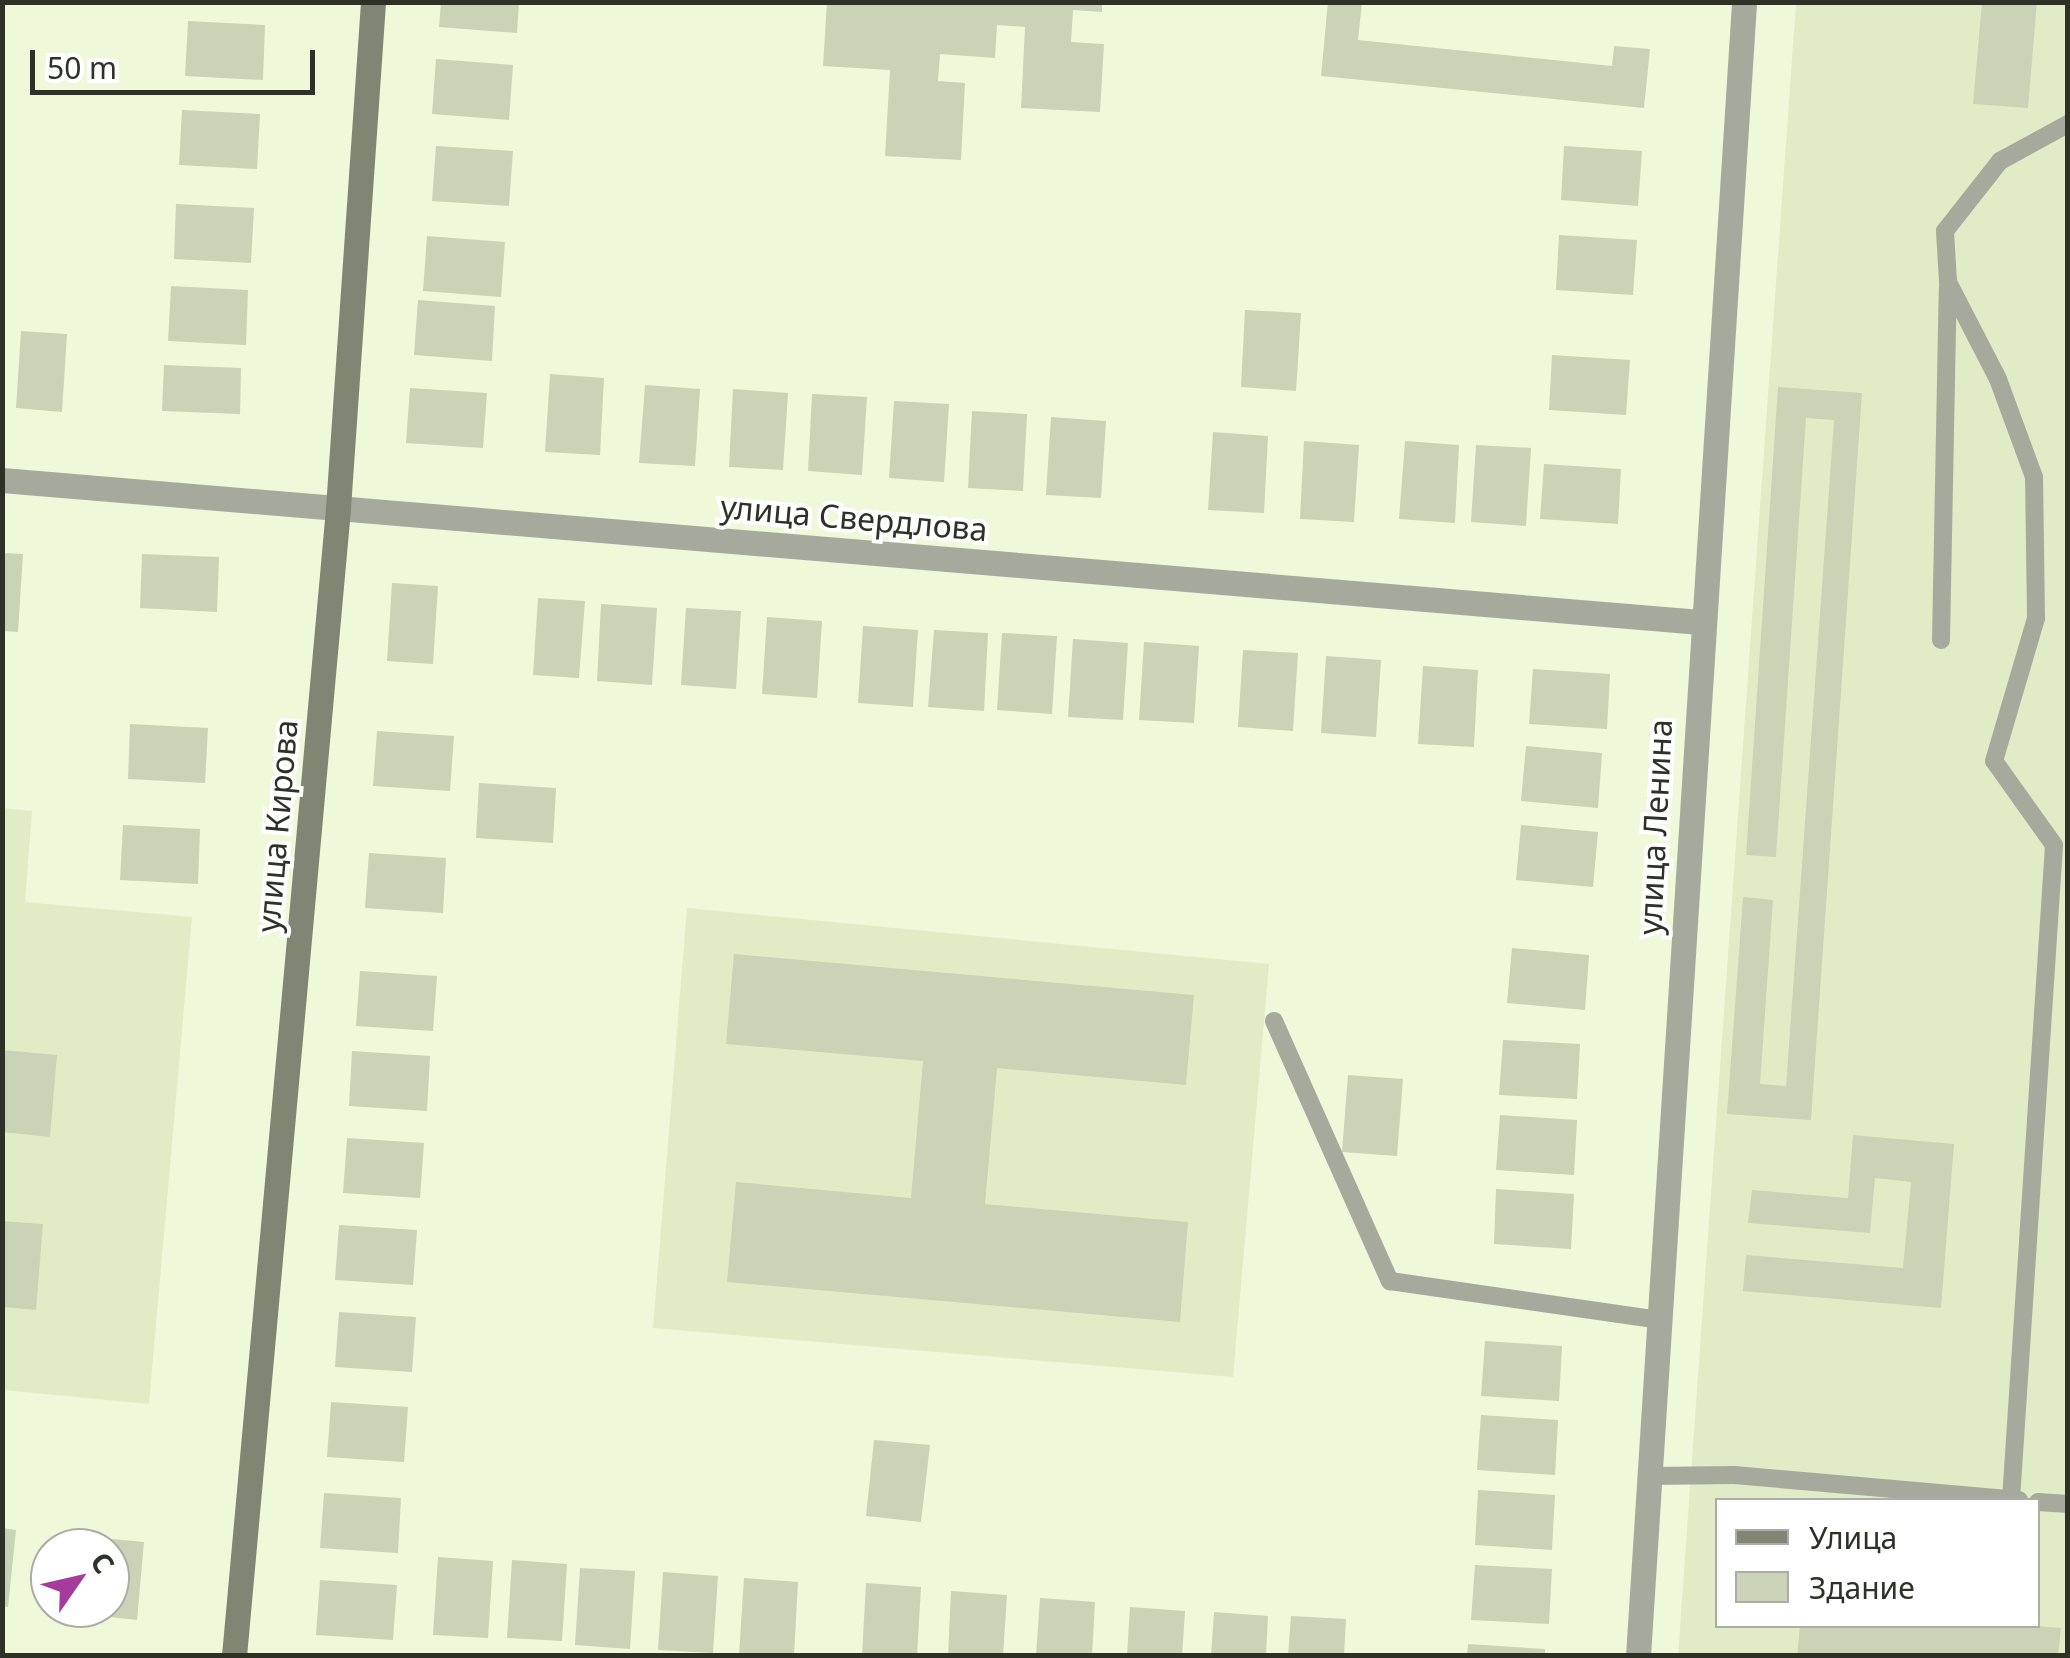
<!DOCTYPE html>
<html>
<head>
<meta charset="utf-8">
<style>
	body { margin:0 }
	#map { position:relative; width:2070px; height:1658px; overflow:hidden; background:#eff8d9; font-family:"Noto Sans",sans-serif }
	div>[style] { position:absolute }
	.built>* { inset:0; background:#e1ecc7 }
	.building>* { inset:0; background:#cbd3b6 }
	.lane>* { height:18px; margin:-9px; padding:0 9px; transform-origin:9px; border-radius:9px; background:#a6aa9d }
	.street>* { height:25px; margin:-12.5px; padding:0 12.5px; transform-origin:12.5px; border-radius:12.5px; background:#a6aa9d }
	.secondary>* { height:25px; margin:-12.5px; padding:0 12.5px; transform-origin:12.5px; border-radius:12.5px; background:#808673 }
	span { translate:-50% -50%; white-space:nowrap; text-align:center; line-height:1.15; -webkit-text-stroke:8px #fff; paint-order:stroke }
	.street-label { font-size:32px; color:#2e3226 }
	.frame { position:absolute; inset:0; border:5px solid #2e3226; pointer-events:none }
	.legend { position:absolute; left:1715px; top:1498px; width:325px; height:130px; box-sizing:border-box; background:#fff; border:2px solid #abada8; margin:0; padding:12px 18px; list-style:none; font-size:30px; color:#2e3226 }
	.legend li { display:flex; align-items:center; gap:20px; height:50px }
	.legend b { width:50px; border:2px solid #abada8 }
	.north { position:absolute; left:30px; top:1528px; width:100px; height:100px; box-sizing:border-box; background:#fff; border:2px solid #abada8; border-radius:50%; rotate:56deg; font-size:28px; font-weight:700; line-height:40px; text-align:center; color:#2e3226 }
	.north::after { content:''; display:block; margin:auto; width:35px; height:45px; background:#a53b9d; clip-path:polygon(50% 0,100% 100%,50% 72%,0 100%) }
	.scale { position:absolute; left:30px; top:50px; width:285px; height:45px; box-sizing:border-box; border:5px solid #2e3226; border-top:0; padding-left:12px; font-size:30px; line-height:35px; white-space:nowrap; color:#2e3226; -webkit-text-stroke:8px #fff; paint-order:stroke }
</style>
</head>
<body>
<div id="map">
	<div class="built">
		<i style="clip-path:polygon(evenodd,1796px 3px,2067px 3px,2067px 1655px,1678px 1656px,1796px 3px,1718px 1500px,2038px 1500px,2038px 1626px,1718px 1626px,1718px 1500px)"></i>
		<i style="clip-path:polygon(2px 808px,32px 811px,25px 902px,192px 917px,149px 1404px,3px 1390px)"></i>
		<i style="clip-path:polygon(687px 908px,1269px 964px,1233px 1377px,653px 1328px)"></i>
	</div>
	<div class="building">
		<i style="clip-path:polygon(441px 2px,519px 2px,517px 33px,439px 27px)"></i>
		<i style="clip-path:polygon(827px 2px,1102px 2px,1102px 12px,1073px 10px,1071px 42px,1104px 44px,1100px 112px,1021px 108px,1025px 27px,997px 25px,995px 58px,940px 54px,938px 81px,965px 83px,961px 160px,885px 156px,890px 70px,823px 66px)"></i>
		<i style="clip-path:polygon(1328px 2px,1362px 2px,1358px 40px,1612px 66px,1614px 46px,1650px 49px,1644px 108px,1321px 76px)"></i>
		<i style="clip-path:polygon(1982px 2px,2037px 2px,2028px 108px,1973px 104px)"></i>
		<i style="clip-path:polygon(188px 21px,265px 25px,263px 80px,185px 76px)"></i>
		<i style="clip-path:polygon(436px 59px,513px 65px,509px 120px,432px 114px)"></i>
		<i style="clip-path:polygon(182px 110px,260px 114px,257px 169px,179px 165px)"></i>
		<i style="clip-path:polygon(436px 146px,513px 151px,509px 206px,432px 201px)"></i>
		<i style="clip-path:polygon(1564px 146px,1642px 151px,1638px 206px,1561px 200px)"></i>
		<i style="clip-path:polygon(176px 204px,254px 208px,251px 263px,174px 259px)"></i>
		<i style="clip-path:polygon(1559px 235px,1637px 240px,1633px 295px,1556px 290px)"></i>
		<i style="clip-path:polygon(427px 236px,505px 242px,501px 297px,423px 291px)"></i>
		<i style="clip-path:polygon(171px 286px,248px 290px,246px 345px,168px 341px)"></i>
		<i style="clip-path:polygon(418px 300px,495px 306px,492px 361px,414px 355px)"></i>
		<i style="clip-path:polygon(1245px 310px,1301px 313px,1296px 391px,1241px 387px)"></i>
		<i style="clip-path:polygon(21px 331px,67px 334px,62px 412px,16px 408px)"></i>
		<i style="clip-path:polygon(1552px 355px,1630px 360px,1626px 415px,1549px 410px)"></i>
		<i style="clip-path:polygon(164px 365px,241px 368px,240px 414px,162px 411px)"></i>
		<i style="clip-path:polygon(550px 374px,604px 378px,600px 455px,545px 452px)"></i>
		<i style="clip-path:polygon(645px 385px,700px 389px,695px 466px,639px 463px)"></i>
		<i style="clip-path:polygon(1778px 387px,1862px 393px,1811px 1120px,1727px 1114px,1743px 897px,1773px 900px,1760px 1084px,1786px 1086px,1834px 420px,1806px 418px,1776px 857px,1746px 855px)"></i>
		<i style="clip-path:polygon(410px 388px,487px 393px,483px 448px,406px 443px)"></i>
		<i style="clip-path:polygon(733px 389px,788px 393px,783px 470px,729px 467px)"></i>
		<i style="clip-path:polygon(812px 394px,867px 397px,862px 475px,808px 471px)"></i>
		<i style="clip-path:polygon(894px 401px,949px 404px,944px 482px,889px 478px)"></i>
		<i style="clip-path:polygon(972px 411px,1027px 414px,1023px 491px,968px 488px)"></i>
		<i style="clip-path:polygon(1051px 417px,1106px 421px,1101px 498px,1046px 495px)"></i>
		<i style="clip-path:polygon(1213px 432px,1268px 436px,1264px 513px,1208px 510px)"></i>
		<i style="clip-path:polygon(1304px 441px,1359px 445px,1354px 522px,1300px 519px)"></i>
		<i style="clip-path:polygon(1405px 441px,1459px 445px,1455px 523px,1399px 519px)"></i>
		<i style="clip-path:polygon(1476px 445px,1531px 448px,1526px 526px,1471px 522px)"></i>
		<i style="clip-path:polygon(1544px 464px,1621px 469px,1618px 524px,1540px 519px)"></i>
		<i style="clip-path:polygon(2px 553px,23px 554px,18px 632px,2px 631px)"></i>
		<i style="clip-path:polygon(142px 554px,219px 557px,217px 612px,140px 608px)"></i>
		<i style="clip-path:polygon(392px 583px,438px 586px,433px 664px,387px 661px)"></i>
		<i style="clip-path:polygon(538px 598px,585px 601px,579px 678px,533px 675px)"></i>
		<i style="clip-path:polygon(601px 604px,657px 608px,652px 685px,597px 681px)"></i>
		<i style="clip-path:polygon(686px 608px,741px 611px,736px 689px,681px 685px)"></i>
		<i style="clip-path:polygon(767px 617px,822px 621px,817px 698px,762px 694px)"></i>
		<i style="clip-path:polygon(863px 626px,918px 630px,913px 707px,858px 703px)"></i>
		<i style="clip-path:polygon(934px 630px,988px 633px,984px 711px,928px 707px)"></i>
		<i style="clip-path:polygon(1002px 633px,1057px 636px,1052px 714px,997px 710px)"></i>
		<i style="clip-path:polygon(1073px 639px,1128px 643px,1123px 720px,1068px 717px)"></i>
		<i style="clip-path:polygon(1144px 642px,1199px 646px,1194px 723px,1139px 720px)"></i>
		<i style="clip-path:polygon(1243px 650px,1298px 653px,1293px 731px,1238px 727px)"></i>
		<i style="clip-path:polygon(1326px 656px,1381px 660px,1376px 737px,1321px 733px)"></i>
		<i style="clip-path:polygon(1423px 666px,1478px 670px,1474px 747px,1418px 744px)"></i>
		<i style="clip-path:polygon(1533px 669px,1610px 674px,1607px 729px,1529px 724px)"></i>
		<i style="clip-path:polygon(130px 724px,208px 728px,205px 783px,128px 779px)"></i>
		<i style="clip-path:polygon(377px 731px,454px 736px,450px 791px,373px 786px)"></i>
		<i style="clip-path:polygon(1526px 746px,1602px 753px,1598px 808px,1521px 801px)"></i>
		<i style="clip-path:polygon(479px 783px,556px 788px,553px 843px,476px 838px)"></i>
		<i style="clip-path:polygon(123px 825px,200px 829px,198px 884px,120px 880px)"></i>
		<i style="clip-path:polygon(1521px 825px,1598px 832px,1593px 887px,1516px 880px)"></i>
		<i style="clip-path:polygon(369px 853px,446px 858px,443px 913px,365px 908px)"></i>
		<i style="clip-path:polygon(1512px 948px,1589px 955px,1585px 1010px,1507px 1003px)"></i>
		<i style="clip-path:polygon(734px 954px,1194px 995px,1186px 1085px,997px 1068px,985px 1204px,1188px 1222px,1180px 1322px,727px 1282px,736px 1182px,911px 1198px,923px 1061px,726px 1044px)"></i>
		<i style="clip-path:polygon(360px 971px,437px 976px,433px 1031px,356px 1026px)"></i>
		<i style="clip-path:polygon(1503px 1040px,1580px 1044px,1577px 1099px,1499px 1095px)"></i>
		<i style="clip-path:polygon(2px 1050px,57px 1055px,50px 1137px,2px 1132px)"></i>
		<i style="clip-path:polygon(352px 1051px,430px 1056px,427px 1111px,349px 1106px)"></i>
		<i style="clip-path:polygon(1348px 1075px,1403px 1079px,1397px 1156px,1342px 1152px)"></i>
		<i style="clip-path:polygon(1500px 1115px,1577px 1120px,1574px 1175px,1496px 1170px)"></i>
		<i style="clip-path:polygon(1853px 1135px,1954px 1144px,1941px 1308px,1743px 1291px,1746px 1255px,1903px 1268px,1911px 1182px,1875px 1178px,1870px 1233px,1748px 1223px,1752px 1190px,1848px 1198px)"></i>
		<i style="clip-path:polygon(347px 1138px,424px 1143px,420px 1198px,343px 1193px)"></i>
		<i style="clip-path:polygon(1496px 1189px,1574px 1194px,1571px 1249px,1494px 1244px)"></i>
		<i style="clip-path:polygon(2px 1221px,43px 1224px,36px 1310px,2px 1307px)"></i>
		<i style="clip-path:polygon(339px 1225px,417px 1230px,413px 1285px,335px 1280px)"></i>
		<i style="clip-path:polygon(339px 1312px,416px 1317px,412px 1372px,335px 1367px)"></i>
		<i style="clip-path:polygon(1485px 1341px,1562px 1346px,1559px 1401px,1481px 1396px)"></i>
		<i style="clip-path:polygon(331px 1402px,408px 1407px,404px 1462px,327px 1457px)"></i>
		<i style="clip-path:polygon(1481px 1415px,1558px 1420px,1555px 1475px,1477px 1470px)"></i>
		<i style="clip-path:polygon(874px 1440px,930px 1445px,921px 1522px,866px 1516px)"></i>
		<i style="clip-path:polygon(1478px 1490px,1555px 1495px,1552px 1550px,1475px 1545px)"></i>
		<i style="clip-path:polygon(324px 1493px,401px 1498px,398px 1553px,320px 1548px)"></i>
		<i style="clip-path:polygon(2px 1528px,16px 1530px,8px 1607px,2px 1606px)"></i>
		<i style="clip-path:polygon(90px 1537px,144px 1542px,137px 1620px,82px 1614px,110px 1608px,110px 1548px,89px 1548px)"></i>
		<i style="clip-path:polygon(438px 1557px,493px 1561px,488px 1638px,433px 1635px)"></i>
		<i style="clip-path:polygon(512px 1560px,567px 1564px,562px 1641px,507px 1638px)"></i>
		<i style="clip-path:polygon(1475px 1565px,1552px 1569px,1549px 1624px,1471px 1620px)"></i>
		<i style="clip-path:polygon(580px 1568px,635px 1571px,630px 1649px,575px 1645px)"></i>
		<i style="clip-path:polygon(663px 1572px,718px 1576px,713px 1653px,658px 1650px)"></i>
		<i style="clip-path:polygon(744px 1578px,798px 1582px,794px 1656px,739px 1655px)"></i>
		<i style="clip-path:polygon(320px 1580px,397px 1585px,393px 1640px,316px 1635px)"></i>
		<i style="clip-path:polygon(866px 1583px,921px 1587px,917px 1656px,862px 1656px)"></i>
		<i style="clip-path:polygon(951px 1591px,1007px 1595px,1003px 1656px,948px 1656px)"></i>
		<i style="clip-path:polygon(1040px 1598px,1095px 1602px,1092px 1656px,1036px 1656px)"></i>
		<i style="clip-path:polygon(1130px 1607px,1185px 1611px,1182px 1656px,1127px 1656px)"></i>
		<i style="clip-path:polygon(1214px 1612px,1268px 1616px,1266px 1656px,1211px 1656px)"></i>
		<i style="clip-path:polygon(1291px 1616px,1346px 1619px,1344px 1656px,1288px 1656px)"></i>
		<i style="clip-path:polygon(1800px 1626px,2036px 1626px,2061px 1628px,2058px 1656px,1797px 1656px)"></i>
		<i style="clip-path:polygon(1468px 1644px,1545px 1649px,1545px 1656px,1467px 1656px)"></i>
	</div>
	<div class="lane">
		<i style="left:1941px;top:640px;width:352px;rotate:-88.9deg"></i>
		<i style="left:1274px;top:1021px;width:285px;rotate:66deg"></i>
		<i style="left:1390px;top:1281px;width:272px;rotate:8.2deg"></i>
		<i style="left:1650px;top:1476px;width:84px;rotate:-0.7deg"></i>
		<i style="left:1734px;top:1475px;width:286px;rotate:5deg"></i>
		<i style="left:2011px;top:1500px;width:656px;rotate:-86.24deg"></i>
		<i style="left:2054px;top:845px;width:103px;rotate:-125.5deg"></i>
		<i style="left:1994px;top:761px;width:149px;rotate:-73.6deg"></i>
		<i style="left:2036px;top:618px;width:141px;rotate:-90.8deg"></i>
		<i style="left:2034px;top:477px;width:104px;rotate:-110.2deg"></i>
		<i style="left:1998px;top:379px;width:109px;rotate:-117.3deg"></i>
		<i style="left:1948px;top:282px;width:51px;rotate:-93.4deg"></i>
		<i style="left:1945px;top:231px;width:89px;rotate:-51.8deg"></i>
		<i style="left:2000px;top:161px;width:77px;rotate:-28.6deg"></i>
		<i style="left:2038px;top:1502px;width:30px;rotate:4deg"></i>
	</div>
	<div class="street">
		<i style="left:2px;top:480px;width:1704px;rotate:4.78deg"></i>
		<i style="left:1638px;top:1656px;width:1657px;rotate:-86.33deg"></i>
	</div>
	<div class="secondary">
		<i style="left:234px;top:1656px;width:1153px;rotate:-84.82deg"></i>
		<i style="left:338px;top:508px;width:507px;rotate:-86.04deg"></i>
	</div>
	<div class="street-label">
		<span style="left:854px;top:518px;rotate:5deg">улица Свердлова</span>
		<span style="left:277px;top:826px;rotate:-85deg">улица Кирова</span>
		<span style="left:1655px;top:827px;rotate:-87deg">улица Ленина</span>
	</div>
	<div class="frame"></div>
	<ul class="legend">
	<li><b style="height:12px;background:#808673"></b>Улица</li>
	<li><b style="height:28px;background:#cbd3b6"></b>Здание</li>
	</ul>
	<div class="north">С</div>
	<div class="scale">50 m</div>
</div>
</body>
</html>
